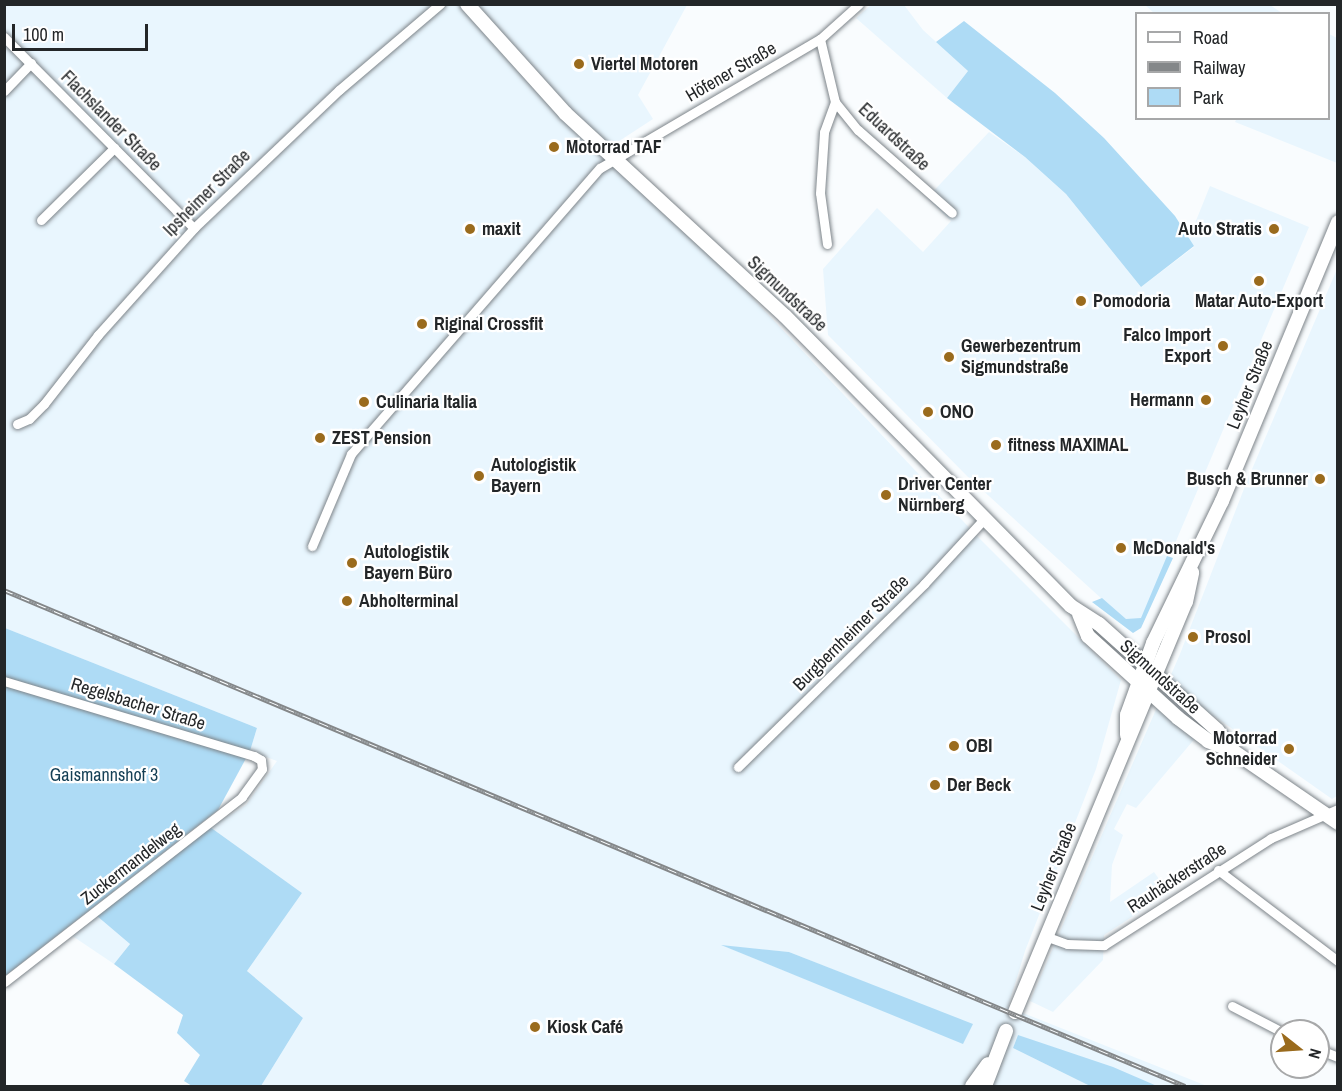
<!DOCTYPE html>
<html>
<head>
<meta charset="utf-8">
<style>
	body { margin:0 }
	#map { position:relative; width:1342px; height:1091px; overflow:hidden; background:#f9fcfe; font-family:"Archivo Narrow",sans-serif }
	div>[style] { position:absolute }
	.built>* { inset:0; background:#e9f6fe }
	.green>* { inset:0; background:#aedbf5 }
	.roads { filter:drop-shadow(0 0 2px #7d8489) drop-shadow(0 0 2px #7d8489) }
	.street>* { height:9px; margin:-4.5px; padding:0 4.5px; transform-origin:4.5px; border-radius:4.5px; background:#fff }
	.secondary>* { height:14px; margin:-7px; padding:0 7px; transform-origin:7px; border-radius:7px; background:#fff }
	.rail>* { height:5px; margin-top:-2.5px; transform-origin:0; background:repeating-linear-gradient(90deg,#fff 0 9px,#848789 0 18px); box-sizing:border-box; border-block:2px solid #848789 }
	.dots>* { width:16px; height:16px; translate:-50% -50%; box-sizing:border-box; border:3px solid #fff; border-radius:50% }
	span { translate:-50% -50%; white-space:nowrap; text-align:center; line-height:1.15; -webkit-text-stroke:4.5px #fff; paint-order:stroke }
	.poi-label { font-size:18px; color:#232628; font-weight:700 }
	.left { translate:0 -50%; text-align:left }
	.right { translate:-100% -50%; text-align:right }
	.street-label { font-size:18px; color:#232628 }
	.park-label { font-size:18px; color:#143f55 }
	.frame { position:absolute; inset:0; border:6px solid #232628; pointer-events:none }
	.legend { position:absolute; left:1135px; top:12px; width:195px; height:108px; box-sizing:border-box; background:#fff; border:2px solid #a7a8a9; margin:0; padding:8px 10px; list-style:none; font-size:18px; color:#232628 }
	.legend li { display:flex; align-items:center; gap:12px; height:30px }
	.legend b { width:30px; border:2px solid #a7a8a9 }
	.north { position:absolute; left:1270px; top:1019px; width:60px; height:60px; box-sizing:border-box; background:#fff; border:2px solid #a7a8a9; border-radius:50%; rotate:107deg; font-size:16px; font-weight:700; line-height:24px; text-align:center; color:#232628 }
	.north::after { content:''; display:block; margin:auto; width:21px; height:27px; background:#9a6b1d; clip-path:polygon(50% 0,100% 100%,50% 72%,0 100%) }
	.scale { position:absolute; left:12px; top:24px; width:136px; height:27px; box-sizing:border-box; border:3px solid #232628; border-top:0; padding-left:8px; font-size:18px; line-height:21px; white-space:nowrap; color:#232628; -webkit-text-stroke:4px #fff; paint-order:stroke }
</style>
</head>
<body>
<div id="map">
	<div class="built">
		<i style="clip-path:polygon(evenodd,4px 5px,687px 5px,638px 95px,653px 119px,610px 147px,979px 538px,1121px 680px,1096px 769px,1025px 951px,1008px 1007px,1207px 1086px,1157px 1086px,1018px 1035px,1013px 1048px,1090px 1086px,261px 1086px,303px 1018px,247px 971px,302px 893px,210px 827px,246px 805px,277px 761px,250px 751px,257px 728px,5px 628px,4px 5px,724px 946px,789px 952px,972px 1025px,963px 1043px,724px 946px)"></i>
		<i style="clip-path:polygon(871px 5px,904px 5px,923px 30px,968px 71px,947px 98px,856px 18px)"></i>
		<i style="clip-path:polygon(1145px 5px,1270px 5px,1282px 13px,1154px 13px)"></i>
		<i style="clip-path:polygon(1329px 34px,1337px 38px,1337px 163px,1235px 122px,1237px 118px,1328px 118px)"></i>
		<i style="clip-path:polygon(989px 132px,1025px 157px,1066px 194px,1141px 287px,1194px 247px,1189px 238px,1210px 186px,1309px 227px,1143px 619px,1125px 620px,967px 476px,828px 335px,823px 269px,877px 208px,923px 252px,951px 221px,927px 198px)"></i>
		<i style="clip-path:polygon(1337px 269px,1337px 796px,1332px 799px,1214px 716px,1136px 808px,1127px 804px,1114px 829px,1123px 835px,1112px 865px,1110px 902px,1154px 872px,1169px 893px,1104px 935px,1103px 960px,1053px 1012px,1030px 1001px,1180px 654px,1247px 481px)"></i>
		<i style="clip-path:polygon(97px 916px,130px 944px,114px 964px,71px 935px)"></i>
	</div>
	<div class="green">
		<i style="clip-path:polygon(964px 21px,1055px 93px,1104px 138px,1175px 216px,1194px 246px,1141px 287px,1066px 194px,1025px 157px,947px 98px,968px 71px,936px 42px)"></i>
		<i style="clip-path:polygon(1167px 556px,1173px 558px,1141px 628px,1133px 633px,1092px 602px,1102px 598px,1126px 619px,1141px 618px)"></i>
		<i style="clip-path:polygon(5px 628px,257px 728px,250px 751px,218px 810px,5px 976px)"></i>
		<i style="clip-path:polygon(210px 827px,302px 893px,247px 971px,303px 1018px,261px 1086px,192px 1086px,184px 1081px,200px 1055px,177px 1033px,183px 1015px,114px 964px,130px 944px,97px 916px)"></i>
		<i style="clip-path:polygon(721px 945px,789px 952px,973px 1024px,963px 1044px)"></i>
		<i style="clip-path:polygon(1018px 1035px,1113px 1067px,1157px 1086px,1090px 1086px,1013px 1048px)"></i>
	</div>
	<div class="roads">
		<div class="street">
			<i style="left:4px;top:37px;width:269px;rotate:45.2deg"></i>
			<i style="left:820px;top:39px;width:65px;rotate:76.6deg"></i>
			<i style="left:835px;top:102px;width:36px;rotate:51deg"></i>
			<i style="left:858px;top:130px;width:125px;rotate:41.4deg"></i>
			<i style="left:4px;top:91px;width:39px;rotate:-46deg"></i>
			<i style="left:41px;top:220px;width:103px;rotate:-44.6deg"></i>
			<i style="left:827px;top:244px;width:51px;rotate:-97.8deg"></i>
			<i style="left:820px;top:193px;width:61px;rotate:-86.2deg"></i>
			<i style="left:824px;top:132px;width:32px;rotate:-70deg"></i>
			<i style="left:17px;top:424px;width:13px;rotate:-23deg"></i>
			<i style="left:29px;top:419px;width:21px;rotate:-45deg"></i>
			<i style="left:44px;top:404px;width:88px;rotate:-52deg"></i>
			<i style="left:98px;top:335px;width:144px;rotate:-48.1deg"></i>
			<i style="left:194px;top:228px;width:200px;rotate:-43.6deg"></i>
			<i style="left:339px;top:90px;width:133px;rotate:-40.4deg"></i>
			<i style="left:312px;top:546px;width:100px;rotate:-67deg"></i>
			<i style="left:351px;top:454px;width:379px;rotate:-49deg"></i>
			<i style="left:600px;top:168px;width:255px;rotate:-30.4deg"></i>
			<i style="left:820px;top:39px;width:52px;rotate:-41.9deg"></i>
			<i style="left:4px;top:681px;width:261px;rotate:16.7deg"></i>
			<i style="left:254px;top:756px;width:8px;rotate:30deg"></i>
			<i style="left:261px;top:760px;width:9px;rotate:84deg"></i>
			<i style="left:262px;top:769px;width:34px;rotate:126deg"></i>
			<i style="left:242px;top:797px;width:301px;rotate:142.1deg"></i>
			<i style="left:738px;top:767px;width:261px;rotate:-44.5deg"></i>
			<i style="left:924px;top:584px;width:88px;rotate:-47.3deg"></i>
			<i style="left:1218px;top:870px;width:151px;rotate:37.2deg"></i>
			<i style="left:1045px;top:936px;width:23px;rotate:20deg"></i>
			<i style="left:1067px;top:944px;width:37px;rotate:2deg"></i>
			<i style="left:1104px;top:945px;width:198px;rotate:-32.6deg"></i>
			<i style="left:1271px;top:838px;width:73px;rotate:-23.4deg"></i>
			<i style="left:1232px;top:1006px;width:56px;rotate:27.5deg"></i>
			<i style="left:1318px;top:1049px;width:22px;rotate:22deg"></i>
		</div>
		<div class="secondary">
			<i style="left:467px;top:4px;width:147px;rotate:48deg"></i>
			<i style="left:565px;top:113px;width:299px;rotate:42.7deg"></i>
			<i style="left:785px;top:316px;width:407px;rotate:45.4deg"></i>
			<i style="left:1071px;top:606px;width:33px;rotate:33deg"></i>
			<i style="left:1099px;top:624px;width:159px;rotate:41.9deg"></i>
			<i style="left:1217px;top:730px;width:26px;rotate:53deg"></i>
			<i style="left:1079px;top:614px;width:24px;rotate:68deg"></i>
			<i style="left:1088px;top:636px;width:122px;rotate:42.3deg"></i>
			<i style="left:1178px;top:718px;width:38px;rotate:37deg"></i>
			<i style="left:1208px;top:741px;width:27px;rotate:22deg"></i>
			<i style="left:1233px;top:751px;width:127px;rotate:34.4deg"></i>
			<i style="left:1127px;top:735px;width:20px;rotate:-90deg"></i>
			<i style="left:1127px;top:715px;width:77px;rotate:-70.1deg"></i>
			<i style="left:1153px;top:643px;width:158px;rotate:-64.1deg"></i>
			<i style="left:1222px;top:501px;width:302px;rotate:-67.4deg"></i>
			<i style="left:1015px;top:1012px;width:444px;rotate:-67.4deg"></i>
			<i style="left:1186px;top:602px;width:30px;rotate:-78deg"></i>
			<i style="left:972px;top:1086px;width:27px;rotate:-54deg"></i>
			<i style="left:985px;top:1086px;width:59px;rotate:-69.1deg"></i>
		</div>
	</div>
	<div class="rail">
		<i style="left:4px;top:590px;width:1281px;rotate:22.78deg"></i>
	</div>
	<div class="dots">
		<i style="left:579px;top:64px;background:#9a6b1d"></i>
		<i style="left:554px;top:147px;background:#9a6b1d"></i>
		<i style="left:470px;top:229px;background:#9a6b1d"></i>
		<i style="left:1274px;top:229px;background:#9a6b1d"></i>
		<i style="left:1259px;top:281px;background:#9a6b1d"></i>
		<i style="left:1081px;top:301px;background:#9a6b1d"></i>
		<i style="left:422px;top:324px;background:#9a6b1d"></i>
		<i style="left:1223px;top:346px;background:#9a6b1d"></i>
		<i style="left:949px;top:357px;background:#9a6b1d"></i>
		<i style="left:1206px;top:400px;background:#9a6b1d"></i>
		<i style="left:364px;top:402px;background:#9a6b1d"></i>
		<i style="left:928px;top:412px;background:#9a6b1d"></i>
		<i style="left:320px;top:438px;background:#9a6b1d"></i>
		<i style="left:996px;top:445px;background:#9a6b1d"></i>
		<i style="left:479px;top:476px;background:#9a6b1d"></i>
		<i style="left:1320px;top:479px;background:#9a6b1d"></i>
		<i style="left:886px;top:495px;background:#9a6b1d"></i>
		<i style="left:1121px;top:548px;background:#9a6b1d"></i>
		<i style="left:352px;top:563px;background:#9a6b1d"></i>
		<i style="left:347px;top:601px;background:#9a6b1d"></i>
		<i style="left:1193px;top:637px;background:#9a6b1d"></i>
		<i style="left:954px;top:746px;background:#9a6b1d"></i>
		<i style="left:1289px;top:749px;background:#9a6b1d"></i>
		<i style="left:935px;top:785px;background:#9a6b1d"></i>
		<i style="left:535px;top:1027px;background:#9a6b1d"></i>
	</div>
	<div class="poi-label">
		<span class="left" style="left:591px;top:64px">Viertel Motoren</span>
		<span class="left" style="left:566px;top:147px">Motorrad TAF</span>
		<span class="left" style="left:482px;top:229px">maxit</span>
		<span class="right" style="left:1262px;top:229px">Auto Stratis</span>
		<span class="left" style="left:1093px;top:301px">Pomodoria</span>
		<span style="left:1259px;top:301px">Matar Auto-Export</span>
		<span class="left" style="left:434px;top:324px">Riginal Crossfit</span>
		<span class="right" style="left:1211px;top:346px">Falco Import<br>Export</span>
		<span class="left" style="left:961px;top:357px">Gewerbezentrum<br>Sigmundstraße</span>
		<span class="right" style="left:1194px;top:400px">Hermann</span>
		<span class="left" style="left:376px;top:402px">Culinaria Italia</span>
		<span class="left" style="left:940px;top:412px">ONO</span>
		<span class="left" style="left:332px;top:438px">ZEST Pension</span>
		<span class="left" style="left:1008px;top:445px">fitness MAXIMAL</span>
		<span class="left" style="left:491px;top:476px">Autologistik<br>Bayern</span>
		<span class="right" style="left:1308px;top:479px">Busch &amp; Brunner</span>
		<span class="left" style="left:898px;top:495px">Driver Center<br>Nürnberg</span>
		<span class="left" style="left:1133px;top:548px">McDonald's</span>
		<span class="left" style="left:364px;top:563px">Autologistik<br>Bayern Büro</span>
		<span class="left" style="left:359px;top:601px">Abholterminal</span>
		<span class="left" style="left:1205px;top:637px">Prosol</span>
		<span class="right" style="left:1277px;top:749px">Motorrad<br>Schneider</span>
		<span class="left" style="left:966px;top:746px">OBI</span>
		<span class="left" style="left:947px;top:785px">Der Beck</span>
		<span class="left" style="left:547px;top:1027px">Kiosk Café</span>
	</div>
	<div class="street-label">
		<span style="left:731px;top:72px;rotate:-30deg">Höfener Straße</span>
		<span style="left:111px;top:121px;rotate:45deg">Flachslander Straße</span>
		<span style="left:894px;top:137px;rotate:43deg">Eduardstraße</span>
		<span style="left:207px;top:193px;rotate:-45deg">Ipsheimer Straße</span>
		<span style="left:787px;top:294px;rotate:43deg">Sigmundstraße</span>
		<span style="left:1250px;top:385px;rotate:-68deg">Leyher Straße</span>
		<span style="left:851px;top:633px;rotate:-45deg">Burgbernheimer Straße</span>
		<span style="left:1160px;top:677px;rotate:42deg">Sigmundstraße</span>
		<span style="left:138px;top:704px;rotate:17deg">Regelsbacher Straße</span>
		<span style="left:131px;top:864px;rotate:-38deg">Zuckermandelweg</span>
		<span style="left:1054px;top:867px;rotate:-68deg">Leyher Straße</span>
		<span style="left:1177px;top:878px;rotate:-33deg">Rauhäckerstraße</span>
	</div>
	<div class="park-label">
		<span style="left:104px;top:775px">Gaismannshof 3</span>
	</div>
	<div class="frame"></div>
	<ul class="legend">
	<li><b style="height:8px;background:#fff"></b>Road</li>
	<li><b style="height:8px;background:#848789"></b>Railway</li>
	<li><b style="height:16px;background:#aedbf5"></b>Park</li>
	</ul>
	<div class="north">N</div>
	<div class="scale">100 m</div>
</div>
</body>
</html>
